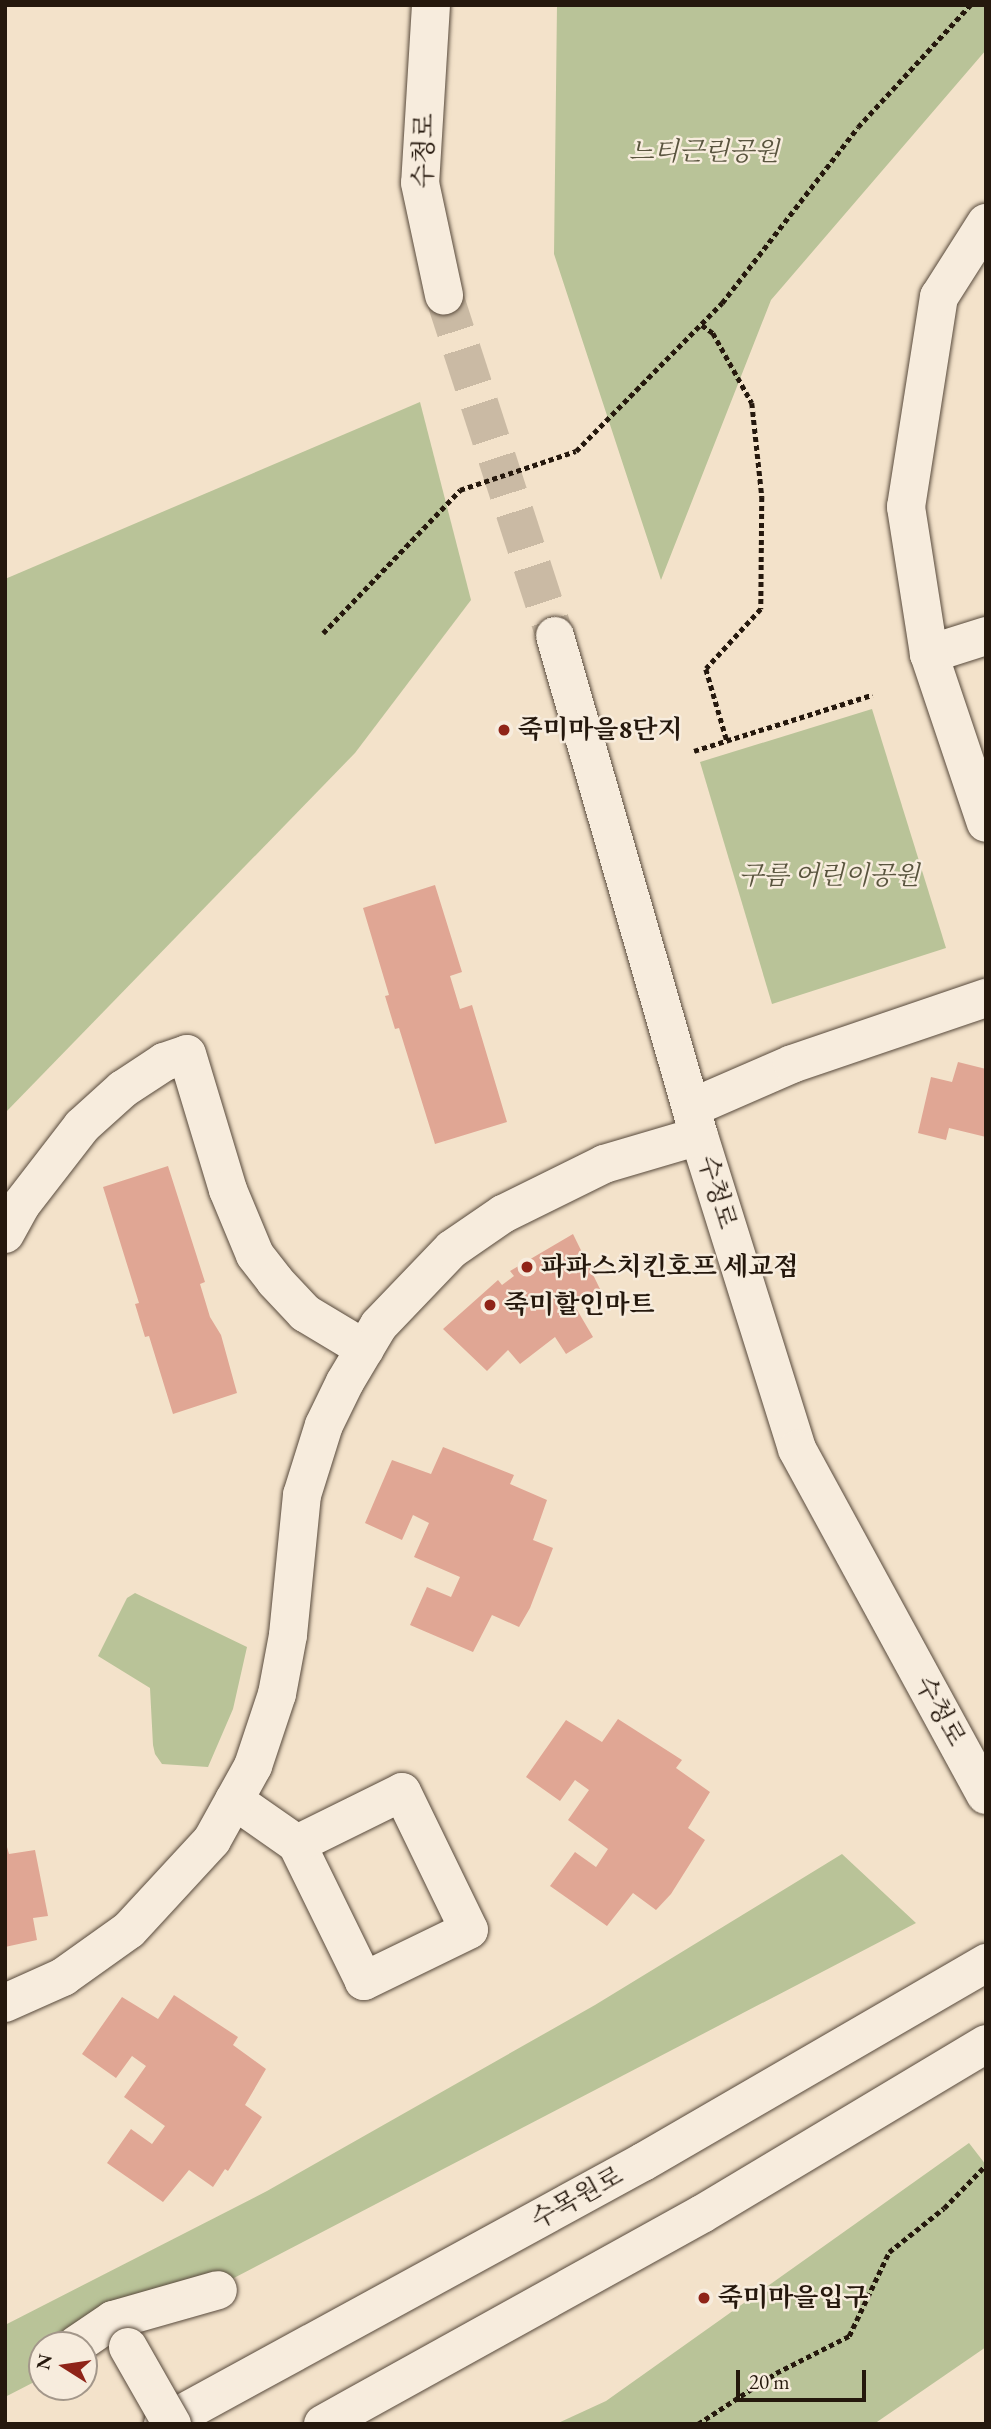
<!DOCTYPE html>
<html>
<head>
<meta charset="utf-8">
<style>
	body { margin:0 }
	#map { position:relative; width:991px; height:2429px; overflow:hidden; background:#f3e2ca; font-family:"EB Garamond","Noto Serif KR",serif }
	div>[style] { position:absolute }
	.green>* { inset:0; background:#b9c398 }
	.building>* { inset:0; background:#e0a694 }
	.minor-tunnel>* { height:38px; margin-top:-19px; transform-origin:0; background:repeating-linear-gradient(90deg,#cabaa4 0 38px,transparent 0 57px) }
	.path>* { height:4.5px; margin-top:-2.25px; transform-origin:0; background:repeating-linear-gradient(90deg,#25180d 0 5px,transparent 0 8.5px) }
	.roads { filter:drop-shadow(0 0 2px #584a3c) drop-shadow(0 0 2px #584a3c) }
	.minor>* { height:38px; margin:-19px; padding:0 19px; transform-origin:19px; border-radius:19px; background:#f7ecdd }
	.bridges { filter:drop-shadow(0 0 2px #584a3c) drop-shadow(0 0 2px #584a3c) }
	.minor-bridge>* { height:38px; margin:-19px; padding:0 19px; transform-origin:19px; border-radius:19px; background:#f7ecdd }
	.dots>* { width:19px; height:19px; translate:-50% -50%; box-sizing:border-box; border:4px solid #f7ecdd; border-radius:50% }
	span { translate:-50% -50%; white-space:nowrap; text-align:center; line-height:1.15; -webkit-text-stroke:5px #f7ecdd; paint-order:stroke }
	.street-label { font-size:26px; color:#25180d }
	.park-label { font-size:26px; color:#59543e; font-style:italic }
	.poi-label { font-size:26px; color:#25180d; font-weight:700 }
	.left { translate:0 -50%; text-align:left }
	.frame { position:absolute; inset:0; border:7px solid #25180d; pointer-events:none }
	.north { position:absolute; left:28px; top:2331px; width:70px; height:70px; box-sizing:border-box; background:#f7ecdd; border:2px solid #a3978a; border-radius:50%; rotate:282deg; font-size:19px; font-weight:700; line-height:28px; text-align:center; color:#25180d }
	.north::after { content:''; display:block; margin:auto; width:24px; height:32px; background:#8f2418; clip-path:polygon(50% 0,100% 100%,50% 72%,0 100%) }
	.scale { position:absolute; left:736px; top:2370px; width:130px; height:32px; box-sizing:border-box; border:4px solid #25180d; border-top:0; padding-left:9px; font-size:21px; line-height:24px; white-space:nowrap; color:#25180d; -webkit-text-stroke:5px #f7ecdd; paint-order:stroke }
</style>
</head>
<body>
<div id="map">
	<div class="green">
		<i style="clip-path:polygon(557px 5px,986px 5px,986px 50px,771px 300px,661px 580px,554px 254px)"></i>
		<i style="clip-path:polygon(420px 402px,471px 600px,355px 753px,5px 1113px,5px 579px)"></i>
		<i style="clip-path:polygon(872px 709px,946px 948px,772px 1004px,700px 762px)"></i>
		<i style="clip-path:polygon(135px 1593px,247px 1647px,233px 1709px,208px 1767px,162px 1764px,155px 1754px,153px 1745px,150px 1688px,98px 1656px,127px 1598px)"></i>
		<i style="clip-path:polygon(842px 1854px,916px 1923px,84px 2356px,84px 2345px,42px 2345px,42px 2378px,5px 2397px,5px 2325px,267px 2191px,595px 2005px)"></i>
		<i style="clip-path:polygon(969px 2143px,986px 2165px,986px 2347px,874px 2424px,556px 2424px,606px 2401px)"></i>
	</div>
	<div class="building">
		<i style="clip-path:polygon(435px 885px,462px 972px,450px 976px,460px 1009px,472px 1005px,507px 1122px,435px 1144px,399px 1028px,395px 1029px,385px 996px,389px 995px,363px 908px)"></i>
		<i style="clip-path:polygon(958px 1062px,986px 1069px,986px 1137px,949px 1128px,946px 1140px,918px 1133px,931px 1077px,952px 1082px)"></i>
		<i style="clip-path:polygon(168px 1166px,205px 1282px,200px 1284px,210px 1317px,221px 1335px,237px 1393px,173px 1414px,149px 1336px,145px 1337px,135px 1304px,139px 1303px,103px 1187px)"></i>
		<i style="clip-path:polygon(573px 1234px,600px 1289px,573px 1303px,593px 1337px,566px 1354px,555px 1337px,520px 1364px,508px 1350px,487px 1371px,443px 1329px,498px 1280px,502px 1285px,514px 1276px,510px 1271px)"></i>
		<i style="clip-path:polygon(443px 1447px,514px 1475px,510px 1484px,547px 1500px,533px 1540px,553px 1548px,530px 1608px,519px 1627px,492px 1615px,473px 1652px,410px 1625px,427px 1587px,451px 1597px,460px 1577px,414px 1557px,429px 1523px,413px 1515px,402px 1540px,365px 1523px,392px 1460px,431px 1474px)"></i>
		<i style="clip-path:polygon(618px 1719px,682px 1760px,676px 1768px,710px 1792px,688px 1828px,705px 1840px,671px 1894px,656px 1910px,633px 1893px,607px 1926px,550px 1886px,575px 1852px,596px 1867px,608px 1849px,568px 1820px,589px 1790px,575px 1780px,560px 1801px,526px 1777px,566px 1720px,602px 1742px)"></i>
		<i style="clip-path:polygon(5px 1840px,9px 1854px,35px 1850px,48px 1916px,33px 1918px,37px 1940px,5px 1947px)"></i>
		<i style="clip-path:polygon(174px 1995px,238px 2037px,233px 2045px,266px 2069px,245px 2105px,262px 2117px,228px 2171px,225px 2169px,213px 2187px,189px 2170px,163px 2202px,107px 2163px,131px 2129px,152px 2144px,165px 2126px,124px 2097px,146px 2066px,132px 2056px,116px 2078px,82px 2054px,122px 1997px,158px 2019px)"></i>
	</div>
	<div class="minor-tunnel">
		<i style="left:444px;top:295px;width:359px;rotate:72deg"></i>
	</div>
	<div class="path">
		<i style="left:702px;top:325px;width:14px;rotate:36deg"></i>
		<i style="left:713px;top:333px;width:80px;rotate:60.9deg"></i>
		<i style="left:752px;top:403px;width:95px;rotate:83.9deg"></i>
		<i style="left:762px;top:497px;width:112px;rotate:90.5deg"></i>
		<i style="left:761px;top:609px;width:81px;rotate:132.5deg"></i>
		<i style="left:706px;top:669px;width:75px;rotate:73.7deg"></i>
		<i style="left:323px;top:633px;width:198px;rotate:-46.2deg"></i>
		<i style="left:460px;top:490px;width:122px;rotate:-18.6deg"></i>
		<i style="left:576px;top:451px;width:208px;rotate:-45.4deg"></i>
		<i style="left:722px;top:303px;width:222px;rotate:-52.3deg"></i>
		<i style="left:858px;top:127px;width:166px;rotate:-47.4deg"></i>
		<i style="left:694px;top:751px;width:187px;rotate:-17.5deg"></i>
		<i style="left:698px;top:2424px;width:93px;rotate:-33.2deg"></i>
		<i style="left:776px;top:2373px;width:82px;rotate:-26.9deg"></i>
		<i style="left:849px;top:2336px;width:93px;rotate:-64.5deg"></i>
		<i style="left:889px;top:2252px;width:70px;rotate:-38.7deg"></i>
		<i style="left:944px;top:2208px;width:60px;rotate:-45.7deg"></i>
	</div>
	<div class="roads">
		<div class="minor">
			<i style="left:431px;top:5px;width:178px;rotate:93.5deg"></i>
			<i style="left:420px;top:183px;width:115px;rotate:77.9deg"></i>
			<i style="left:555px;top:636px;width:520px;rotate:73.93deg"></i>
			<i style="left:699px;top:1136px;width:328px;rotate:72.6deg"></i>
			<i style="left:797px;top:1449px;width:394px;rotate:61.4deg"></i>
			<i style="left:986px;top:636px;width:60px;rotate:162.5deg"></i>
			<i style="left:929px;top:654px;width:178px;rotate:71.4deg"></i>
			<i style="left:929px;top:654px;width:149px;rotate:-98.9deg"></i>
			<i style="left:906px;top:507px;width:213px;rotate:-81.1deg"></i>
			<i style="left:939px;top:297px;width:88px;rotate:-57.6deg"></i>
			<i style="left:691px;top:1108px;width:110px;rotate:-23.5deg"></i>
			<i style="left:792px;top:1064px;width:205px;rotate:-18.8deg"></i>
			<i style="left:5px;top:1234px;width:33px;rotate:-61deg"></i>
			<i style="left:21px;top:1205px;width:100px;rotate:-52.3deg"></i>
			<i style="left:82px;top:1126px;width:55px;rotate:-42.1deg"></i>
			<i style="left:123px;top:1089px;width:49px;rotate:-33.4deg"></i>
			<i style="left:164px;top:1062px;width:24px;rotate:-19deg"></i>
			<i style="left:187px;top:1054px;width:142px;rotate:73.2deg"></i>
			<i style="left:228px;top:1190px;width:70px;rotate:67.4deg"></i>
			<i style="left:255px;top:1255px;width:33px;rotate:52deg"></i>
			<i style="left:275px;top:1281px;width:44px;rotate:46.8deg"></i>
			<i style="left:305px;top:1313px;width:70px;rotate:31deg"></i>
			<i style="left:402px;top:1792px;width:153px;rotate:64.1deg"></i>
			<i style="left:469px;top:1930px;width:117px;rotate:154.1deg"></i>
			<i style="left:364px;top:1981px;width:153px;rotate:-116.1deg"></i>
			<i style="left:297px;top:1844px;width:117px;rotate:-26.3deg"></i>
			<i style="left:234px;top:1800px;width:77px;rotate:34.9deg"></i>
			<i style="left:5px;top:2003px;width:64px;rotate:-24.1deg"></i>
			<i style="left:63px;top:1977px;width:81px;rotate:-35.5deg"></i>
			<i style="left:129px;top:1930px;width:122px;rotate:-47.3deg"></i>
			<i style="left:212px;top:1840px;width:85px;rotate:-61deg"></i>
			<i style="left:253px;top:1766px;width:76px;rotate:-71.6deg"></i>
			<i style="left:277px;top:1694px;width:60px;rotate:-79.4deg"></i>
			<i style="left:288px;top:1635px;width:141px;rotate:-84.3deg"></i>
			<i style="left:302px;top:1495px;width:73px;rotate:-72.6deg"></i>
			<i style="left:324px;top:1425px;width:48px;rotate:-64deg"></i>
			<i style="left:345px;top:1382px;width:66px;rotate:-59.2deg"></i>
			<i style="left:379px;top:1325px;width:105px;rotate:-46.2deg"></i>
			<i style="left:452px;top:1249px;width:62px;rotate:-34.5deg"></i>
			<i style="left:503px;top:1214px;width:113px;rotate:-26.3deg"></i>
			<i style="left:604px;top:1164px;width:99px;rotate:-16.4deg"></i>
			<i style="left:76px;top:2345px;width:45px;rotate:-34deg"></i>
			<i style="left:113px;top:2320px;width:109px;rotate:-15.9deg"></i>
			<i style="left:163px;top:2424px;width:547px;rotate:-28.63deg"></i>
			<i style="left:643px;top:2162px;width:397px;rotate:-30.1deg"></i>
			<i style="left:323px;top:2424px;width:433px;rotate:-29deg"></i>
			<i style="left:702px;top:2214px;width:331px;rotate:-30.9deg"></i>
		</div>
	</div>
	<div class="bridges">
		<div class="minor-bridge">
			<i style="left:128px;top:2347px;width:89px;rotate:60.3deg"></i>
		</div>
	</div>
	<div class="dots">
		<i style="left:504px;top:730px;background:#8f2418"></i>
		<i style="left:527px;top:1267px;background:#8f2418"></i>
		<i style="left:490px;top:1305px;background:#8f2418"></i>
		<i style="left:704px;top:2298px;background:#8f2418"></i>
	</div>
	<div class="street-label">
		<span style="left:424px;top:151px;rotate:-89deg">수청로</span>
		<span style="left:717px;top:1192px;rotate:73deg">수청로</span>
		<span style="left:940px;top:1711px;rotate:61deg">수청로</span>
		<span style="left:577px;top:2198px;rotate:-29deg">수목원로</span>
	</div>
	<div class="park-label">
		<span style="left:704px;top:152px">느티근린공원</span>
		<span style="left:829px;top:876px">구름 어린이공원</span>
	</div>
	<div class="poi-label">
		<span class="left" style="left:518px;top:730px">죽미마을8단지</span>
		<span class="left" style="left:541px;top:1267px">파파스치킨호프 세교점</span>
		<span class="left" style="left:504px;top:1305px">죽미할인마트</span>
		<span class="left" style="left:718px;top:2298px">죽미마을입구</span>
	</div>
	<div class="frame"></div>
	<div class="north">N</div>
	<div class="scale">20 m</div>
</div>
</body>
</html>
